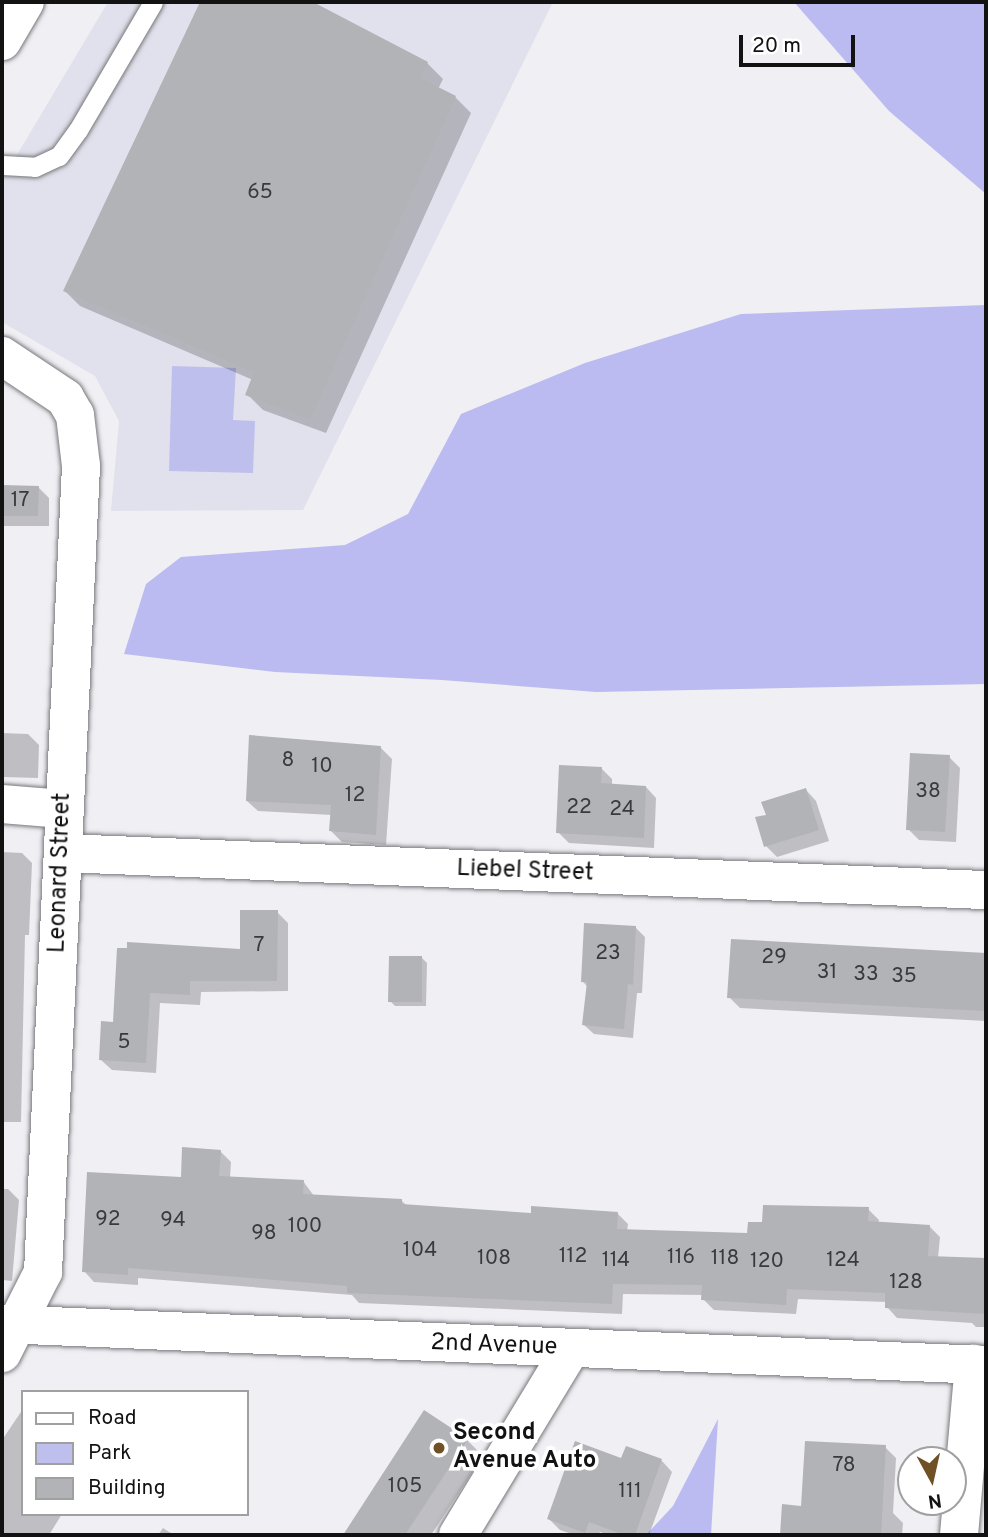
<!DOCTYPE html>
<html>
<head>
<meta charset="utf-8">
<style>
	body { margin:0 }
	#map { position:relative; width:988px; height:1537px; overflow:hidden; background:#efeff4; font-family:Overpass,sans-serif }
	div>[style] { position:absolute }
	.built>* { inset:0; background:#e0e1ec }
	.green>* { inset:0; background:#bfbfed }
	.forest>* { inset:0; background:#bbbaf1 }
	.shadow>* { inset:0; background:#0003 }
	.building>* { inset:0; background:#b2b3b7 }
	.roads { filter:drop-shadow(0 0 2px #78787c) drop-shadow(0 0 2px #78787c) }
	.service>* { height:19px; margin:-9.5px; padding:0 9.5px; transform-origin:9.5px; border-radius:9.5px; background:#fff }
	.minor>* { height:38px; margin:-19px; padding:0 19px; transform-origin:19px; border-radius:19px; background:#fff }
	.tertiary>* { height:38px; margin:-19px; padding:0 19px; transform-origin:19px; border-radius:19px; background:#fff }
	.dots>* { width:19px; height:19px; translate:-50% -50%; box-sizing:border-box; border:4px solid #fff; border-radius:50% }
	span { translate:-50% -50%; white-space:nowrap; text-align:center; line-height:1.15; -webkit-text-stroke:7px #fff; paint-order:stroke }
	.number-label { font-size:21px; color:#3a3a3c }
	.number-label span { -webkit-text-stroke-width:0 }
	.street-label { font-size:24px; color:#121213 }
	.poi-label { font-size:24px; color:#121213; font-weight:700 }
	.left { translate:0 -50%; text-align:left }
	.frame { position:absolute; inset:0; border:4px solid #121213; pointer-events:none }
	.legend { position:absolute; left:21px; top:1390px; width:228px; height:126px; box-sizing:border-box; background:#fff; border:2px solid #a0a0a1; margin:0; padding:9px 12px; list-style:none; font-size:21px; color:#121213 }
	.legend li { display:flex; align-items:center; gap:14px; height:35px }
	.legend b { width:35px; border:2px solid #a0a0a1 }
	.north { position:absolute; left:897px; top:1446px; width:70px; height:70px; box-sizing:border-box; background:#fff; border:2px solid #a0a0a1; border-radius:50%; rotate:172deg; font-size:19px; font-weight:700; line-height:28px; text-align:center; color:#121213 }
	.north::after { content:''; display:block; margin:auto; width:24px; height:32px; background:#6f5125; clip-path:polygon(50% 0,100% 100%,50% 72%,0 100%) }
	.scale { position:absolute; left:739px; top:35px; width:116px; height:32px; box-sizing:border-box; border:4px solid #121213; border-top:0; padding-left:9px; font-size:21px; line-height:24px; white-space:nowrap; color:#121213; -webkit-text-stroke:5px #fff; paint-order:stroke }
</style>
</head>
<body>
<div id="map">
	<div class="built">
		<i style="clip-path:polygon(108px 2px,553px 2px,303px 510px,111px 511px,119px 421px,95px 376px,2px 322px,2px 180px)"></i>
	</div>
	<div class="green">
		<i style="clip-path:polygon(172px 366px,236px 368px,233px 420px,255px 421px,253px 473px,169px 471px)"></i>
	</div>
	<div class="forest">
		<i style="clip-path:polygon(794px 2px,986px 2px,986px 194px,889px 111px)"></i>
		<i style="clip-path:polygon(986px 305px,986px 684px,596px 692px,442px 680px,275px 672px,124px 654px,146px 584px,181px 557px,345px 545px,408px 514px,461px 414px,585px 363px,741px 314px)"></i>
		<i style="clip-path:polygon(718px 1419px,711px 1535px,646px 1535px,673px 1506px)"></i>
	</div>
	<div class="shadow">
		<i style="clip-path:polygon(202px 2px,310px 2px,427px 63px,443px 79px,438px 89px,455px 97px,471px 113px,326px 433px,263px 410px,247px 394px,253px 380px,80px 306px,65px 291px)"></i>
		<i style="clip-path:polygon(2px 487px,38px 487px,49px 498px,49px 526px,2px 526px)"></i>
		<i style="clip-path:polygon(2px 733px,28px 734px,39px 745px,38px 778px,2px 777px)"></i>
		<i style="clip-path:polygon(381px 748px,392px 759px,386px 845px,342px 842px,331px 831px,332px 815px,258px 811px,247px 801px)"></i>
		<i style="clip-path:polygon(949px 757px,960px 768px,956px 842px,919px 840px,908px 829px)"></i>
		<i style="clip-path:polygon(601px 768px,612px 779px,612px 785px,646px 787px,656px 798px,654px 848px,569px 843px,558px 832px)"></i>
		<i style="clip-path:polygon(806px 790px,816px 801px,829px 841px,777px 857px,766px 846px,768px 816px)"></i>
		<i style="clip-path:polygon(2px 852px,22px 853px,32px 863px,29px 935px,25px 935px,21px 1122px,2px 1122px)"></i>
		<i style="clip-path:polygon(277px 912px,288px 923px,288px 991px,201px 992px,200px 1005px,160px 1003px,156px 1073px,112px 1070px,101px 1060px,114px 1024px,118px 950px,242px 951px)"></i>
		<i style="clip-path:polygon(635px 927px,645px 937px,642px 993px,637px 993px,633px 1038px,594px 1034px,584px 1025px,588px 987px,582px 981px)"></i>
		<i style="clip-path:polygon(733px 941px,986px 954px,986px 1021px,740px 1008px,729px 997px)"></i>
		<i style="clip-path:polygon(422px 958px,427px 963px,426px 1006px,395px 1006px,390px 1001px)"></i>
		<i style="clip-path:polygon(220px 1151px,231px 1162px,230px 1178px,303px 1181px,314px 1196px,402px 1201px,408px 1207px,532px 1215px,617px 1213px,628px 1224px,627px 1231px,749px 1235px,868px 1209px,879px 1220px,878px 1224px,929px 1226px,940px 1237px,938px 1258px,986px 1260px,986px 1327px,976px 1327px,972px 1323px,897px 1318px,887px 1307px,887px 1302px,798px 1299px,796px 1314px,714px 1310px,703px 1299px,703px 1295px,623px 1294px,622px 1314px,359px 1303px,352px 1295px,138px 1278px,138px 1285px,94px 1282px,84px 1271px,182px 1179px)"></i>
		<i style="clip-path:polygon(2px 1189px,8px 1189px,19px 1200px,12px 1281px,2px 1280px)"></i>
		<i style="clip-path:polygon(23px 1409px,23px 1514px,62px 1514px,49px 1535px,2px 1535px,2px 1440px)"></i>
		<i style="clip-path:polygon(424px 1413px,467px 1440px,483px 1456px,431px 1535px,345px 1535px)"></i>
		<i style="clip-path:polygon(885px 1447px,896px 1458px,893px 1513px,903px 1523px,902px 1535px,782px 1535px,783px 1506px,803px 1507px)"></i>
		<i style="clip-path:polygon(627px 1448px,662px 1461px,672px 1472px,649px 1535px,609px 1535px,600px 1532px,598px 1535px,575px 1535px,560px 1530px,549px 1519px,622px 1460px)"></i>
		<i style="clip-path:polygon(163px 1528px,174px 1535px,158px 1535px)"></i>
	</div>
	<div class="building">
		<i style="clip-path:polygon(200px 2px,313px 2px,428px 62px,420px 78px,456px 96px,310px 419px,245px 395px,254px 372px,63px 291px)"></i>
		<i style="clip-path:polygon(2px 485px,39px 486px,38px 516px,2px 516px)"></i>
		<i style="clip-path:polygon(249px 735px,381px 746px,376px 835px,329px 831px,331px 805px,246px 801px)"></i>
		<i style="clip-path:polygon(910px 753px,950px 755px,945px 832px,906px 830px)"></i>
		<i style="clip-path:polygon(559px 765px,602px 767px,601px 783px,646px 786px,644px 838px,556px 833px)"></i>
		<i style="clip-path:polygon(806px 788px,819px 830px,764px 847px,755px 817px,766px 815px,761px 802px)"></i>
		<i style="clip-path:polygon(240px 910px,278px 910px,277px 981px,190px 981px,190px 995px,150px 993px,146px 1063px,99px 1060px,101px 1021px,113px 1022px,117px 948px,127px 948px,127px 942px,240px 949px)"></i>
		<i style="clip-path:polygon(584px 923px,636px 926px,633px 985px,628px 984px,624px 1029px,582px 1025px,587px 982px,581px 982px)"></i>
		<i style="clip-path:polygon(731px 939px,986px 953px,986px 1011px,727px 998px)"></i>
		<i style="clip-path:polygon(389px 956px,422px 956px,422px 1002px,388px 1002px)"></i>
		<i style="clip-path:polygon(182px 1147px,221px 1150px,219px 1176px,304px 1180px,303px 1194px,402px 1199px,402px 1204px,531px 1213px,531px 1206px,618px 1212px,617px 1229px,747px 1233px,748px 1222px,762px 1222px,763px 1205px,869px 1207px,868px 1221px,930px 1225px,928px 1256px,986px 1258px,986px 1314px,885px 1308px,885px 1293px,787px 1289px,786px 1305px,701px 1300px,702px 1285px,613px 1284px,612px 1304px,347px 1293px,347px 1286px,128px 1268px,128px 1275px,82px 1272px,87px 1172px,181px 1177px)"></i>
		<i style="clip-path:polygon(424px 1410px,468px 1439px,405px 1535px,343px 1535px)"></i>
		<i style="clip-path:polygon(575px 1441px,621px 1458px,626px 1446px,662px 1459px,635px 1535px,624px 1535px,589px 1522px,585px 1533px,547px 1519px)"></i>
		<i style="clip-path:polygon(805px 1441px,886px 1445px,881px 1535px,780px 1535px,782px 1504px,801px 1506px)"></i>
	</div>
	<div class="roads">
		<div class="service">
			<i style="left:2px;top:165px;width:33px;rotate:3deg"></i>
			<i style="left:35px;top:167px;width:26px;rotate:-25deg"></i>
			<i style="left:59px;top:156px;width:32px;rotate:-54deg"></i>
			<i style="left:78px;top:130px;width:148px;rotate:-59.6deg"></i>
		</div>
		<div class="minor">
			<i style="left:2px;top:41px;width:45px;rotate:-59.5deg"></i>
			<i style="left:2px;top:356px;width:76px;rotate:33.7deg"></i>
			<i style="left:65px;top:398px;width:20px;rotate:60deg"></i>
			<i style="left:75px;top:415px;width:51px;rotate:83.3deg"></i>
			<i style="left:81px;top:466px;width:807px;rotate:92.7deg"></i>
			<i style="left:43px;top:1272px;width:91px;rotate:116.8deg"></i>
			<i style="left:2px;top:804px;width:61px;rotate:4.7deg"></i>
			<i style="left:63px;top:853px;width:924px;rotate:2.3deg"></i>
			<i style="left:458px;top:1535px;width:216px;rotate:-58.8deg"></i>
			<i style="left:959px;top:1535px;width:172px;rotate:-85deg"></i>
		</div>
		<div class="tertiary">
			<i style="left:2px;top:1324px;width:985px;rotate:2.39deg"></i>
		</div>
	</div>
	<div class="dots">
		<i style="left:439px;top:1448px;background:#6f5125"></i>
	</div>
	<div class="number-label">
		<span style="left:260px;top:193px">65</span>
		<span style="left:20px;top:501px">17</span>
		<span style="left:288px;top:761px">8</span>
		<span style="left:322px;top:767px">10</span>
		<span style="left:928px;top:792px">38</span>
		<span style="left:355px;top:796px">12</span>
		<span style="left:579px;top:808px">22</span>
		<span style="left:622px;top:810px">24</span>
		<span style="left:259px;top:946px">7</span>
		<span style="left:608px;top:954px">23</span>
		<span style="left:774px;top:958px">29</span>
		<span style="left:827px;top:973px">31</span>
		<span style="left:866px;top:975px">33</span>
		<span style="left:904px;top:977px">35</span>
		<span style="left:124px;top:1043px">5</span>
		<span style="left:108px;top:1220px">92</span>
		<span style="left:173px;top:1221px">94</span>
		<span style="left:305px;top:1227px">100</span>
		<span style="left:264px;top:1234px">98</span>
		<span style="left:420px;top:1251px">104</span>
		<span style="left:573px;top:1257px">112</span>
		<span style="left:681px;top:1258px">116</span>
		<span style="left:494px;top:1259px">108</span>
		<span style="left:725px;top:1259px">118</span>
		<span style="left:616px;top:1261px">114</span>
		<span style="left:843px;top:1261px">124</span>
		<span style="left:767px;top:1262px">120</span>
		<span style="left:906px;top:1283px">128</span>
		<span style="left:844px;top:1466px">78</span>
		<span style="left:405px;top:1487px">105</span>
		<span style="left:630px;top:1492px">111</span>
	</div>
	<div class="street-label">
		<span style="left:525px;top:872px;rotate:2deg">Liebel Street</span>
		<span style="left:61px;top:873px;rotate:-88deg">Leonard Street</span>
		<span style="left:494px;top:1346px;rotate:2deg">2nd Avenue</span>
	</div>
	<div class="poi-label">
		<span class="left" style="left:453px;top:1448px">Second<br>Avenue Auto</span>
	</div>
	<div class="frame"></div>
	<ul class="legend">
	<li><b style="height:9px;background:#fff"></b>Road</li>
	<li><b style="height:19px;background:#bfbfed"></b>Park</li>
	<li><b style="height:19px;background:#b2b3b7"></b>Building</li>
	</ul>
	<div class="north">N</div>
	<div class="scale">20 m</div>
</div>
</body>
</html>
